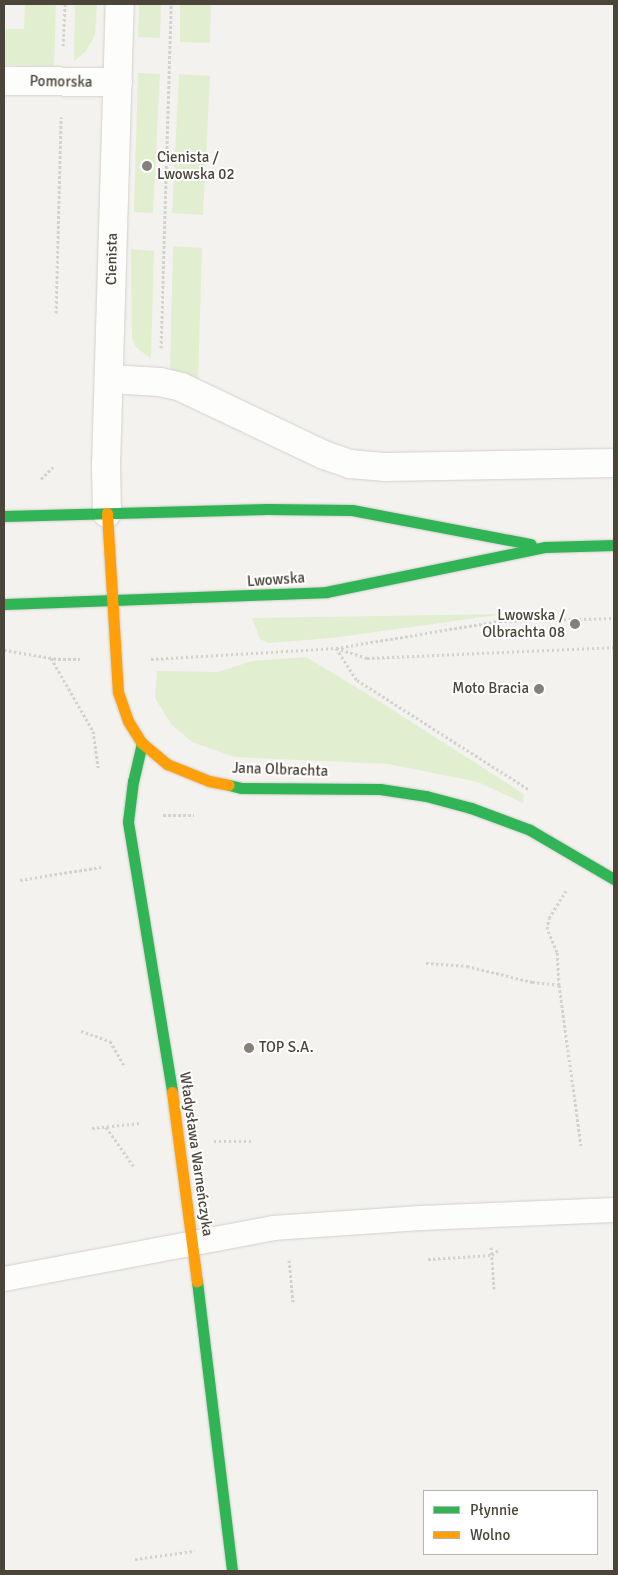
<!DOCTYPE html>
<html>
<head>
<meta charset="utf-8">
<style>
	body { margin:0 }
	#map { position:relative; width:618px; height:1575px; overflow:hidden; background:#f4f2ee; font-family:Signika,sans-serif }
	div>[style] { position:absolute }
	.green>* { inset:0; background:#e1eecf }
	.path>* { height:3px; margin-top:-1.5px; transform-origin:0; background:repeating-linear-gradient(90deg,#d3d2cc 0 2.5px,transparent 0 5px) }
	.roads { filter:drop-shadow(0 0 1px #d2d0cb) drop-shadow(0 0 1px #d2d0cb) }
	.lane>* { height:24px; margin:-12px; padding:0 12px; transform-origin:12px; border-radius:12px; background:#fdfdfc }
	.street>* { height:28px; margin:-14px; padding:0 14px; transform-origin:14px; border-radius:14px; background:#fdfdfc }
	.fast>* { height:11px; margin:-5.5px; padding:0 5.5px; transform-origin:5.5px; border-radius:5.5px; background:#30b455 }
	.slow>* { height:11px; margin:-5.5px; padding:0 5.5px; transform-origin:5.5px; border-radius:5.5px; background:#ff9f0a }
	.dots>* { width:14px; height:14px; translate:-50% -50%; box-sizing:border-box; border:2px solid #fff; border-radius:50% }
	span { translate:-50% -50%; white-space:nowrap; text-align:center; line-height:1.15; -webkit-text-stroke:4px #fff; paint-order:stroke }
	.street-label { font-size:15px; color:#4b4439 }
	.poi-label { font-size:15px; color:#4b4439 }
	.left { translate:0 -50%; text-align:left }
	.right { translate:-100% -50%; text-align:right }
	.frame { position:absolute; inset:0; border:5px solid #4b4439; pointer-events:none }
	.legend { position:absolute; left:423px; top:1490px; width:175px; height:65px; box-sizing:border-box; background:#fff; border:1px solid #b7b4b0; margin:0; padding:6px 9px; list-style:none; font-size:15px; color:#4b4439 }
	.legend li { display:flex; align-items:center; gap:10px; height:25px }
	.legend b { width:25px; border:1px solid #b7b4b0 }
</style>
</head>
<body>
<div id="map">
	<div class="green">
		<i style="clip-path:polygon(25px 4px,56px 4px,54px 66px,5px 65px,4px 63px,6px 29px,24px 29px)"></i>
		<i style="clip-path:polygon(75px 4px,97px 4px,95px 35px,86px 51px,74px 61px)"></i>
		<i style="clip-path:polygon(139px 4px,161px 4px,160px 38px,138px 37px)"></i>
		<i style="clip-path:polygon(180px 4px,211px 4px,210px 43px,180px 42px)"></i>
		<i style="clip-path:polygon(138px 73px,160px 74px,153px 213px,134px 212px)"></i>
		<i style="clip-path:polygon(179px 74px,210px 76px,203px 215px,172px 213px)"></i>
		<i style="clip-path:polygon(173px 246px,202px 248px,198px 382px,170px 369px)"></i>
		<i style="clip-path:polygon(131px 249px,154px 251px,151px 359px,136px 347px,132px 339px)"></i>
		<i style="clip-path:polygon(505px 614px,332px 638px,268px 643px,260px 639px,252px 618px)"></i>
		<i style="clip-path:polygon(306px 657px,374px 698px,524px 794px,523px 803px,478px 782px,388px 764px,234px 757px,192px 742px,171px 724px,155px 698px,157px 671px,218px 672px,252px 661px)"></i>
	</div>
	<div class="path">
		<i style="left:63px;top:46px;width:42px;rotate:-87.3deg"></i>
		<i style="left:56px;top:313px;width:196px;rotate:-88.5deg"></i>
		<i style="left:161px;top:348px;width:344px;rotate:-88.3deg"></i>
		<i style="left:41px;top:479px;width:17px;rotate:-45deg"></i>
		<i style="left:336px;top:648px;width:38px;rotate:57deg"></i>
		<i style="left:357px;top:680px;width:203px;rotate:32.5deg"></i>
		<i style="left:336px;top:648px;width:33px;rotate:18deg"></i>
		<i style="left:367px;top:658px;width:247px;rotate:-2.5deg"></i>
		<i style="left:4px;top:650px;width:55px;rotate:9.5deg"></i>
		<i style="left:58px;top:659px;width:24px"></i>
		<i style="left:51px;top:658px;width:84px;rotate:60.1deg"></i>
		<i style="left:93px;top:731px;width:37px;rotate:82deg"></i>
		<i style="left:151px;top:659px;width:185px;rotate:-3.4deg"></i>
		<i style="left:336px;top:648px;width:165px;rotate:-9.4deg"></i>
		<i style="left:499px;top:621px;width:115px;rotate:-1.5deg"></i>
		<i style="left:163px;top:815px;width:31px"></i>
		<i style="left:20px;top:880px;width:82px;rotate:-9.1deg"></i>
		<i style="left:426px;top:963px;width:41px;rotate:4.2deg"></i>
		<i style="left:467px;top:966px;width:67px;rotate:13.8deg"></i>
		<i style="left:532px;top:982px;width:27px;rotate:6deg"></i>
		<i style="left:559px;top:985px;width:33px;rotate:-93deg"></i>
		<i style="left:557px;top:952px;width:25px;rotate:-113deg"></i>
		<i style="left:547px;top:929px;width:11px;rotate:-80deg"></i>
		<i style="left:549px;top:918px;width:32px;rotate:-58deg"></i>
		<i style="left:559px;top:985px;width:162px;rotate:82.2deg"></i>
		<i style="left:81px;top:1031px;width:31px;rotate:19deg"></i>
		<i style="left:110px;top:1041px;width:30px;rotate:60deg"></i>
		<i style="left:106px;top:1127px;width:49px;rotate:55deg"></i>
		<i style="left:92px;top:1128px;width:49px;rotate:-5.8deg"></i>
		<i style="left:214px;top:1141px;width:40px"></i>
		<i style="left:491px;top:1247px;width:42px;rotate:85.9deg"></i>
		<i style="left:428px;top:1259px;width:64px;rotate:-3.6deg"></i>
		<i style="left:492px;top:1255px;width:10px;rotate:-37deg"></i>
		<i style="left:289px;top:1260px;width:42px;rotate:84.6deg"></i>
		<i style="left:135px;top:1559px;width:60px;rotate:-7.7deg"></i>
	</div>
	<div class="roads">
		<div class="lane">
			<i style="left:4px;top:1279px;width:274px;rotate:-10.7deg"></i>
			<i style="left:273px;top:1228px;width:148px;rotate:-3.9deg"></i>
			<i style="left:421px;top:1218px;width:193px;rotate:-2.4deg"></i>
		</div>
		<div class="street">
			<i style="left:4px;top:81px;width:114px;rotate:0.5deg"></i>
			<i style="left:109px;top:379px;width:51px;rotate:3.4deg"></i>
			<i style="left:160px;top:382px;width:22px;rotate:13deg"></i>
			<i style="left:181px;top:387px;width:158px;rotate:25.4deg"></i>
			<i style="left:324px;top:455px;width:28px;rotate:19deg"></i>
			<i style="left:350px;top:464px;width:36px;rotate:5deg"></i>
			<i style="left:386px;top:467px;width:228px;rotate:-1deg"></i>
			<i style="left:107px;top:513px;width:47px;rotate:-91.2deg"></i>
			<i style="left:106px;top:466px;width:462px;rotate:-88.3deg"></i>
		</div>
		<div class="fast">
			<i style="left:4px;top:516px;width:263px;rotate:-1.5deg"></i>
			<i style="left:267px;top:509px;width:85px;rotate:0.7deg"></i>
			<i style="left:352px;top:510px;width:182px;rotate:10.8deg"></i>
			<i style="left:4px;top:604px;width:322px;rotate:-2.1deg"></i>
			<i style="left:326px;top:592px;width:224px;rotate:-11.6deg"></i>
			<i style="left:545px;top:547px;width:69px;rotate:-1.7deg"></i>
			<i style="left:142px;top:743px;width:39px;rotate:103deg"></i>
			<i style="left:133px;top:781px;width:41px;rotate:97deg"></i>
			<i style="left:128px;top:822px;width:274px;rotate:80.7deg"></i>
			<i style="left:229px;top:785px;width:12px;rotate:14deg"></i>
			<i style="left:241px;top:788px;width:139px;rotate:0.4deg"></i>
			<i style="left:380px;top:789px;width:47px;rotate:8.7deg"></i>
			<i style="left:426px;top:796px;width:47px;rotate:14.9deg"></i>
			<i style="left:471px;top:808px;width:63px;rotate:20.4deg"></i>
			<i style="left:530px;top:830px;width:97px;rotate:30.3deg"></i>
			<i style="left:197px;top:1281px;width:292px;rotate:83.1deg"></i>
		</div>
		<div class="slow">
			<i style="left:107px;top:513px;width:179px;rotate:86.5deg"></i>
			<i style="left:118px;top:692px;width:31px;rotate:71deg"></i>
			<i style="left:128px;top:721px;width:26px;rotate:58deg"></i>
			<i style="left:142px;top:743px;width:33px;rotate:40deg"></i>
			<i style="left:167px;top:764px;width:45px;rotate:22deg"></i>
			<i style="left:209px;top:781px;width:20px;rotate:11deg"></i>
			<i style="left:172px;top:1092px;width:191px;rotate:82.5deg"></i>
		</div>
	</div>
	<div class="dots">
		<i style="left:147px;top:166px;background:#868178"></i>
		<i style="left:575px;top:624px;background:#868178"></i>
		<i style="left:539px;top:689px;background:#868178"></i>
		<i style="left:249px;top:1048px;background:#868178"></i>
	</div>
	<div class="street-label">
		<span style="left:61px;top:82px;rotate:1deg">Pomorska</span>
		<span style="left:112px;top:259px;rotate:-89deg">Cienista</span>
		<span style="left:276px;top:580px;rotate:-4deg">Lwowska</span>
		<span style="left:280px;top:770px;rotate:2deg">Jana Olbrachta</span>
		<span style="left:196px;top:1154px;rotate:82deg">Władysława Warneńczyka</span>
	</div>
	<div class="poi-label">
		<span class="left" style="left:157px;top:166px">Cienista /<br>Lwowska 02</span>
		<span class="right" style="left:565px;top:624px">Lwowska /<br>Olbrachta 08</span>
		<span class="right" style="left:529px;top:689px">Moto Bracia</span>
		<span class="left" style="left:259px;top:1048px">TOP S.A.</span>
	</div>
	<div class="frame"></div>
	<ul class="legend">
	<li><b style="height:6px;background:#30b455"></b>Płynnie</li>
	<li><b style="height:6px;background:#ff9f0a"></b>Wolno</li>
	</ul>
</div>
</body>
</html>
